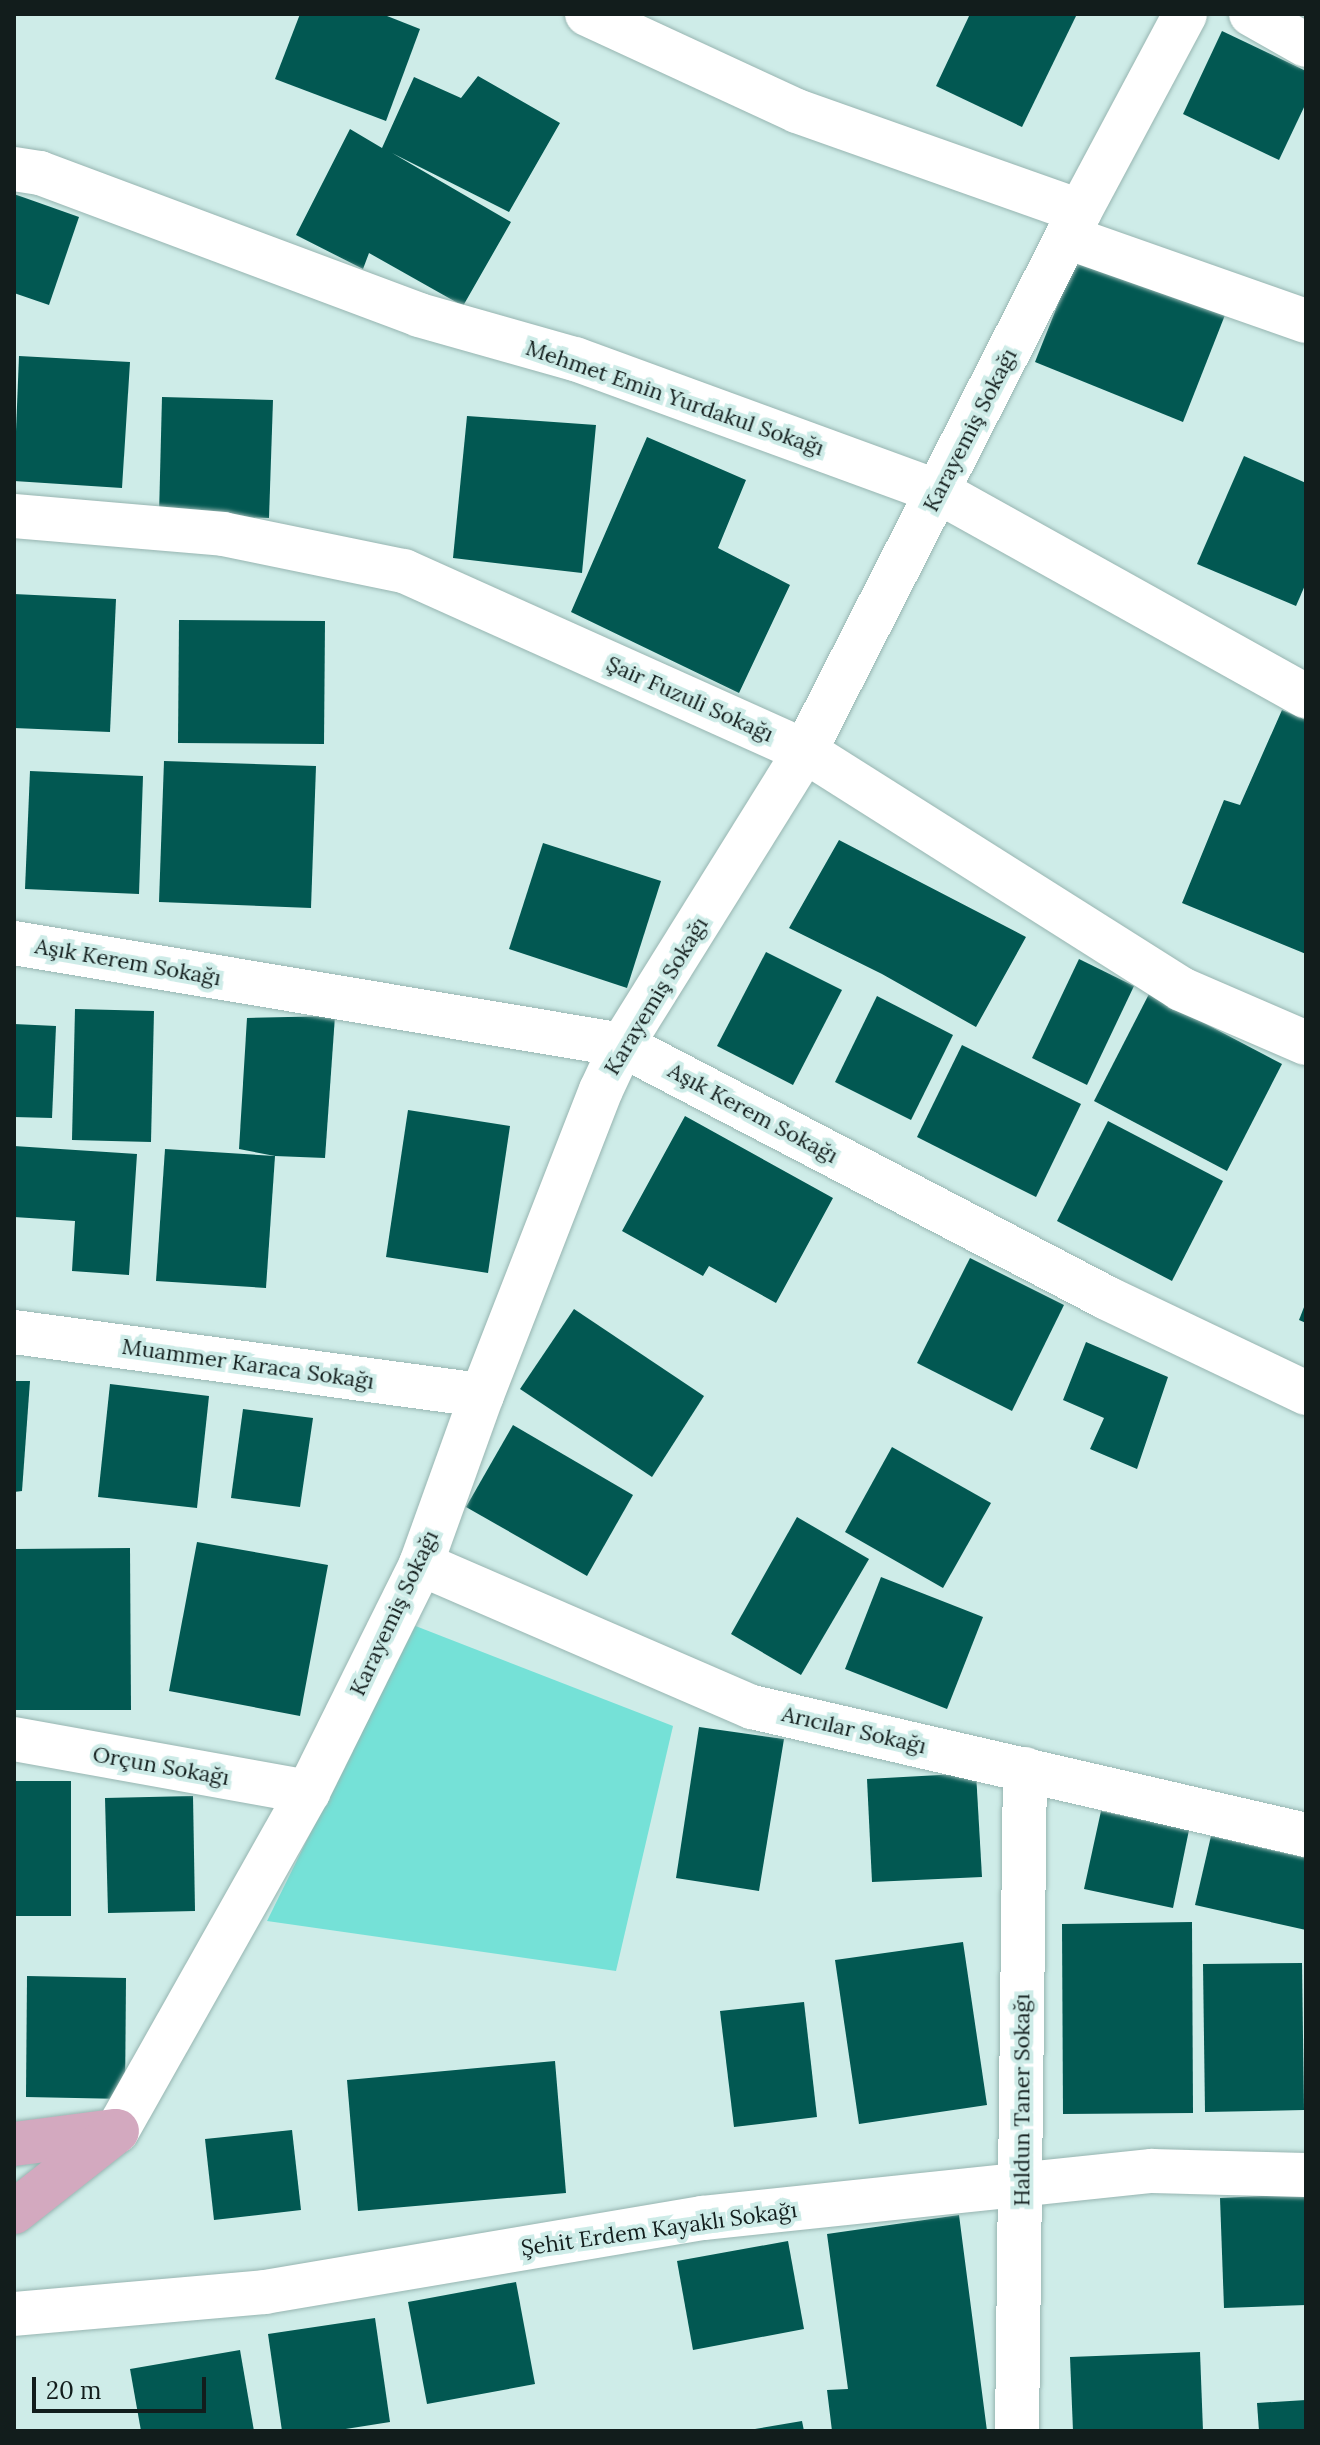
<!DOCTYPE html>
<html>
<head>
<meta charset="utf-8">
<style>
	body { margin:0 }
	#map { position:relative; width:1320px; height:2445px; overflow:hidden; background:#ceece8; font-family:Lora,serif }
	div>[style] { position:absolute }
	.green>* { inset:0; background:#75e1d7 }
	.building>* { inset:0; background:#025852 }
	.roads { filter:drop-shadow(0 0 2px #97b5b1) drop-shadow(0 0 2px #97b5b1) }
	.minor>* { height:44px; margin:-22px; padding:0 22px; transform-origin:22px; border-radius:22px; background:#fff }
	.major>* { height:44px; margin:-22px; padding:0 22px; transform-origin:22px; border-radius:22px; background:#d3a9bf }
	span { translate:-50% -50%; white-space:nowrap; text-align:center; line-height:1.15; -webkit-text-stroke:8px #ceece8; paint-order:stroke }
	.street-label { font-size:22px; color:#121d1c }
	.frame { position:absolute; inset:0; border:16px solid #121d1c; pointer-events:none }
	.scale { position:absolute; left:32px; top:2377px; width:174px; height:36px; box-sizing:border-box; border:4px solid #121d1c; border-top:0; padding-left:10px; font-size:24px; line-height:28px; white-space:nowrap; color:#121d1c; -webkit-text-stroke:6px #ceece8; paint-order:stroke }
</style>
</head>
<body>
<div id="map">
	<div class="green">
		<i style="clip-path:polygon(413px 1625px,673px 1726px,616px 1971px,267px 1921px)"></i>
	</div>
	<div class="building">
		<i style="clip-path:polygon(300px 14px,382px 14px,420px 29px,386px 121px,275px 79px)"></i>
		<i style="clip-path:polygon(970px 14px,1077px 14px,1022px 127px,936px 86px)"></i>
		<i style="clip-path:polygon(1222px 31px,1306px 71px,1306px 103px,1279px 160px,1183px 114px)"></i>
		<i style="clip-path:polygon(478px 76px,560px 123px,509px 212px,392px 153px,511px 222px,463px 306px,369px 253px,363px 269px,296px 235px,350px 129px,382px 148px,414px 77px,461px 98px)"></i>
		<i style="clip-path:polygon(14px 194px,79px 217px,49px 305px,14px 293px)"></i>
		<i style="clip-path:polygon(1077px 256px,1225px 315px,1183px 422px,1035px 362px)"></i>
		<i style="clip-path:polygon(19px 356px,130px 362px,122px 488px,14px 481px)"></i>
		<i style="clip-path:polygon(162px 397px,273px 400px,269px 518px,159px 515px)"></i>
		<i style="clip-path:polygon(467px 416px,596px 425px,582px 573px,453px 558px)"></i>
		<i style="clip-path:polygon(647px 437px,746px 480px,718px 548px,790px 585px,739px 693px,571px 612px)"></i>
		<i style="clip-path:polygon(1244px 456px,1306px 483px,1306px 583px,1296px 606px,1197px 564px)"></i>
		<i style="clip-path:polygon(14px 594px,116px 599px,110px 732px,14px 728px)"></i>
		<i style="clip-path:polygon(179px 620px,325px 621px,324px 744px,178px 743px)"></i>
		<i style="clip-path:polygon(1282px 710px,1306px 720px,1306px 954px,1182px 903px,1224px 800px,1240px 805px)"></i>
		<i style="clip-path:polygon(164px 761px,316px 766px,311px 908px,159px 902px)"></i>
		<i style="clip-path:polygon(30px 771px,143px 776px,139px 894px,25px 889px)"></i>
		<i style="clip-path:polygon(839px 840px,1026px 937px,976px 1027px,882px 974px,789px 928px)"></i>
		<i style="clip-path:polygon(543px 843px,661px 881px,627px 988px,509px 949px)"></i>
		<i style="clip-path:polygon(766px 952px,842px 990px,793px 1085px,717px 1046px)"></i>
		<i style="clip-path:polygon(1079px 959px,1134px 986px,1087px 1085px,1032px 1058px)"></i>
		<i style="clip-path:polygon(1149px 994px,1282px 1064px,1227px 1171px,1094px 1101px)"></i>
		<i style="clip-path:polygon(877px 996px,953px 1035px,911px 1120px,835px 1082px)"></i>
		<i style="clip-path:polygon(75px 1009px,154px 1011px,151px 1142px,72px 1140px)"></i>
		<i style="clip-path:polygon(335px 1016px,325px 1158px,275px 1156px,239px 1149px,247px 1018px)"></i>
		<i style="clip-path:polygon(14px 1024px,56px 1026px,52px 1118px,14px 1117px)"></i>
		<i style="clip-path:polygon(962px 1045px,1081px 1104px,1036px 1197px,917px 1137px)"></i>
		<i style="clip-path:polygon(408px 1110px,510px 1126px,488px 1273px,386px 1257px)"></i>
		<i style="clip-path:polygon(685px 1116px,833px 1198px,776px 1303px,709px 1266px,703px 1276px,622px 1231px)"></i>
		<i style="clip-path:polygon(1108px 1121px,1223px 1181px,1172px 1281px,1057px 1221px)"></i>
		<i style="clip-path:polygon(14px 1146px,137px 1154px,129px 1275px,72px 1271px,75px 1221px,14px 1217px)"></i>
		<i style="clip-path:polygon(165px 1149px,275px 1156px,266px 1288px,156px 1281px)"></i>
		<i style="clip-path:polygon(970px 1258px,1064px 1305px,1012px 1411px,917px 1363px)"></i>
		<i style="clip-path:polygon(1306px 1302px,1306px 1323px,1299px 1320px)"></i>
		<i style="clip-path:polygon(574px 1309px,704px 1396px,652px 1477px,520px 1389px)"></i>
		<i style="clip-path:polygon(1086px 1342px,1168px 1377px,1137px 1469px,1090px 1449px,1104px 1418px,1063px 1400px)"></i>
		<i style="clip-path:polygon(14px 1381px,30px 1381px,22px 1491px,14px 1492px)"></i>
		<i style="clip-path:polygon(110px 1384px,209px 1396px,197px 1508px,98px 1497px)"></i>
		<i style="clip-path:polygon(243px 1409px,313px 1418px,300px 1507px,231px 1498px)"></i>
		<i style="clip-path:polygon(513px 1425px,633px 1495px,587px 1576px,466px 1507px)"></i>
		<i style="clip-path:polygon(892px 1447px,991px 1503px,943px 1588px,845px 1532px)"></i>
		<i style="clip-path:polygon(797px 1517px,869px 1559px,801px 1675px,731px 1634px)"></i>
		<i style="clip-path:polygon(197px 1542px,328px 1565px,300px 1716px,169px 1691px)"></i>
		<i style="clip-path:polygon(130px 1548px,131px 1710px,16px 1710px,15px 1549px)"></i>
		<i style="clip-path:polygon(881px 1577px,983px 1617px,947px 1709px,845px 1669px)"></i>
		<i style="clip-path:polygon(699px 1727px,784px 1739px,759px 1891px,676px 1878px)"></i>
		<i style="clip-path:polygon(976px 1773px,982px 1877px,872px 1882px,867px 1779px)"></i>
		<i style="clip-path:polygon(14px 1781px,71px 1781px,71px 1916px,14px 1916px)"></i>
		<i style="clip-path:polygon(193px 1796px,195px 1911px,108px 1913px,105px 1798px)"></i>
		<i style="clip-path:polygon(1101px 1811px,1189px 1830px,1173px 1908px,1084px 1889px)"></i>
		<i style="clip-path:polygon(1211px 1836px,1306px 1858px,1306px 1930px,1195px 1905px)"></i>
		<i style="clip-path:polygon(1192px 1922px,1193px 2113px,1063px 2114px,1062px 1924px)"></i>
		<i style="clip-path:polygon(963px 1942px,987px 2105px,859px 2124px,835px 1960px)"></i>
		<i style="clip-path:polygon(1302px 1963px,1304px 2110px,1205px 2112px,1203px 1964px)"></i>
		<i style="clip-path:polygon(27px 1976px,126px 1978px,125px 2099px,26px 2097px)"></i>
		<i style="clip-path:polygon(804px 2002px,817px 2117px,734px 2127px,720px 2011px)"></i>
		<i style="clip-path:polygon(555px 2061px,566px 2193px,358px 2211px,347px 2080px)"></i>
		<i style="clip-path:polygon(292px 2130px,301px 2210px,214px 2220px,205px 2139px)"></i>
		<i style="clip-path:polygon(1306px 2194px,1306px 2305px,1224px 2308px,1220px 2198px)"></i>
		<i style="clip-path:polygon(959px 2215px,987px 2431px,832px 2431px,827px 2390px,848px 2389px,827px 2234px)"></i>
		<i style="clip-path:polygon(788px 2241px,804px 2329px,693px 2350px,677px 2261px)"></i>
		<i style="clip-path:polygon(516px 2282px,535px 2384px,427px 2404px,408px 2302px)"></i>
		<i style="clip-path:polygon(375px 2318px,390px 2422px,333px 2431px,282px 2431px,268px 2334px)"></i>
		<i style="clip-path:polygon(240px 2350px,254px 2431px,141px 2431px,130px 2369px)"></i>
		<i style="clip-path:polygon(1200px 2352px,1203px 2431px,1073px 2431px,1070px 2357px)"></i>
		<i style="clip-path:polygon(1306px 2400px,1306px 2431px,1259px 2431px,1257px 2403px)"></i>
		<i style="clip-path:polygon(802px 2421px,804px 2431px,755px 2431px,755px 2429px)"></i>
	</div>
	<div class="roads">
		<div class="minor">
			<i style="left:587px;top:14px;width:231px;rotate:24.8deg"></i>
			<i style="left:797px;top:111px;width:300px;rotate:19.5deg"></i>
			<i style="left:1251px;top:14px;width:63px;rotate:29.4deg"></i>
			<i style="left:14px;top:169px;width:26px;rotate:9deg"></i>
			<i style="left:40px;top:173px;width:405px;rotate:20.5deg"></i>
			<i style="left:419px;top:315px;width:162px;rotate:15.8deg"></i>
			<i style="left:575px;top:359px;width:388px;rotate:20.1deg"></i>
			<i style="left:939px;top:492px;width:420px;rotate:29.1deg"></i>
			<i style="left:1067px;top:237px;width:253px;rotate:19.4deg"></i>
			<i style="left:14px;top:516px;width:210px;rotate:4.9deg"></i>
			<i style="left:223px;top:534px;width:185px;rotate:11.6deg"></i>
			<i style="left:404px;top:571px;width:440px;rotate:24.2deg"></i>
			<i style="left:805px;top:751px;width:445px;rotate:32.3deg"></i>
			<i style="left:1181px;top:989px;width:136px;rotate:23.4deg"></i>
			<i style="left:14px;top:943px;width:616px;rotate:9.52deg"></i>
			<i style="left:622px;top:1045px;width:547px;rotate:27.55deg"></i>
			<i style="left:1107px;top:1298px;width:221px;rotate:25.5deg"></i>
			<i style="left:14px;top:1332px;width:472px;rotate:7.7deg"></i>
			<i style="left:421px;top:1564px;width:361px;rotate:23.4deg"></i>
			<i style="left:752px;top:1707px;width:569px;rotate:13.01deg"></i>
			<i style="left:14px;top:1739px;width:299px;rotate:10.2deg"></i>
			<i style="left:117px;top:2131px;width:389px;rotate:-60.6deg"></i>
			<i style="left:308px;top:1792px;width:254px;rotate:-63.6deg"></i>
			<i style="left:421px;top:1564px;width:180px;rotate:-70.2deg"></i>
			<i style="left:482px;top:1395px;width:327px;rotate:-68.7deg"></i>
			<i style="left:601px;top:1090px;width:50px;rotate:-65deg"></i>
			<i style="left:622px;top:1045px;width:346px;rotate:-58.1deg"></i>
			<i style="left:805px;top:751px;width:606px;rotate:-63.01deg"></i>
			<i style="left:1080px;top:211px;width:223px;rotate:-61.9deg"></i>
			<i style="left:14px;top:2314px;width:252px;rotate:-5deg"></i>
			<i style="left:265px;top:2292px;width:444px;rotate:-9.6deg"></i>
			<i style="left:703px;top:2218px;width:451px;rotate:-6deg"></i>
			<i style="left:1152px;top:2171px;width:154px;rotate:1.5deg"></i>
			<i style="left:1017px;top:2431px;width:662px;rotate:-89.31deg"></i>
		</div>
		<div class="major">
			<i style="left:14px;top:2144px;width:101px;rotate:-7.4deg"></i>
			<i style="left:14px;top:2212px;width:131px;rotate:-38.2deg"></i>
		</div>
	</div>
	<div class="street-label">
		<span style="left:675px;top:398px;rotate:19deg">Mehmet Emin Yurdakul Sokağı</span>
		<span style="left:970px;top:430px;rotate:-63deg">Karayemiş Sokağı</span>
		<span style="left:690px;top:699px;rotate:24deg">Şair Fuzuli Sokağı</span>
		<span style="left:128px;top:962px;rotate:10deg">Aşık Kerem Sokağı</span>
		<span style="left:656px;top:996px;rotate:-59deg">Karayemiş Sokağı</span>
		<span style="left:753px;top:1113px;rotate:28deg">Aşık Kerem Sokağı</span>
		<span style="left:248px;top:1364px;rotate:8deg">Muammer Karaca Sokağı</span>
		<span style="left:394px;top:1613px;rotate:-65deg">Karayemiş Sokağı</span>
		<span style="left:854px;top:1730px;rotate:13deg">Arıcılar Sokağı</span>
		<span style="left:161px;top:1766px;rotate:10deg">Orçun Sokağı</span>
		<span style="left:1022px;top:2100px;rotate:-90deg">Haldun Taner Sokağı</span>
		<span style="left:659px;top:2229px;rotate:-8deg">Şehit Erdem Kayaklı Sokağı</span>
	</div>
	<div class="frame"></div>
	<div class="scale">20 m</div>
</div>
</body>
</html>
